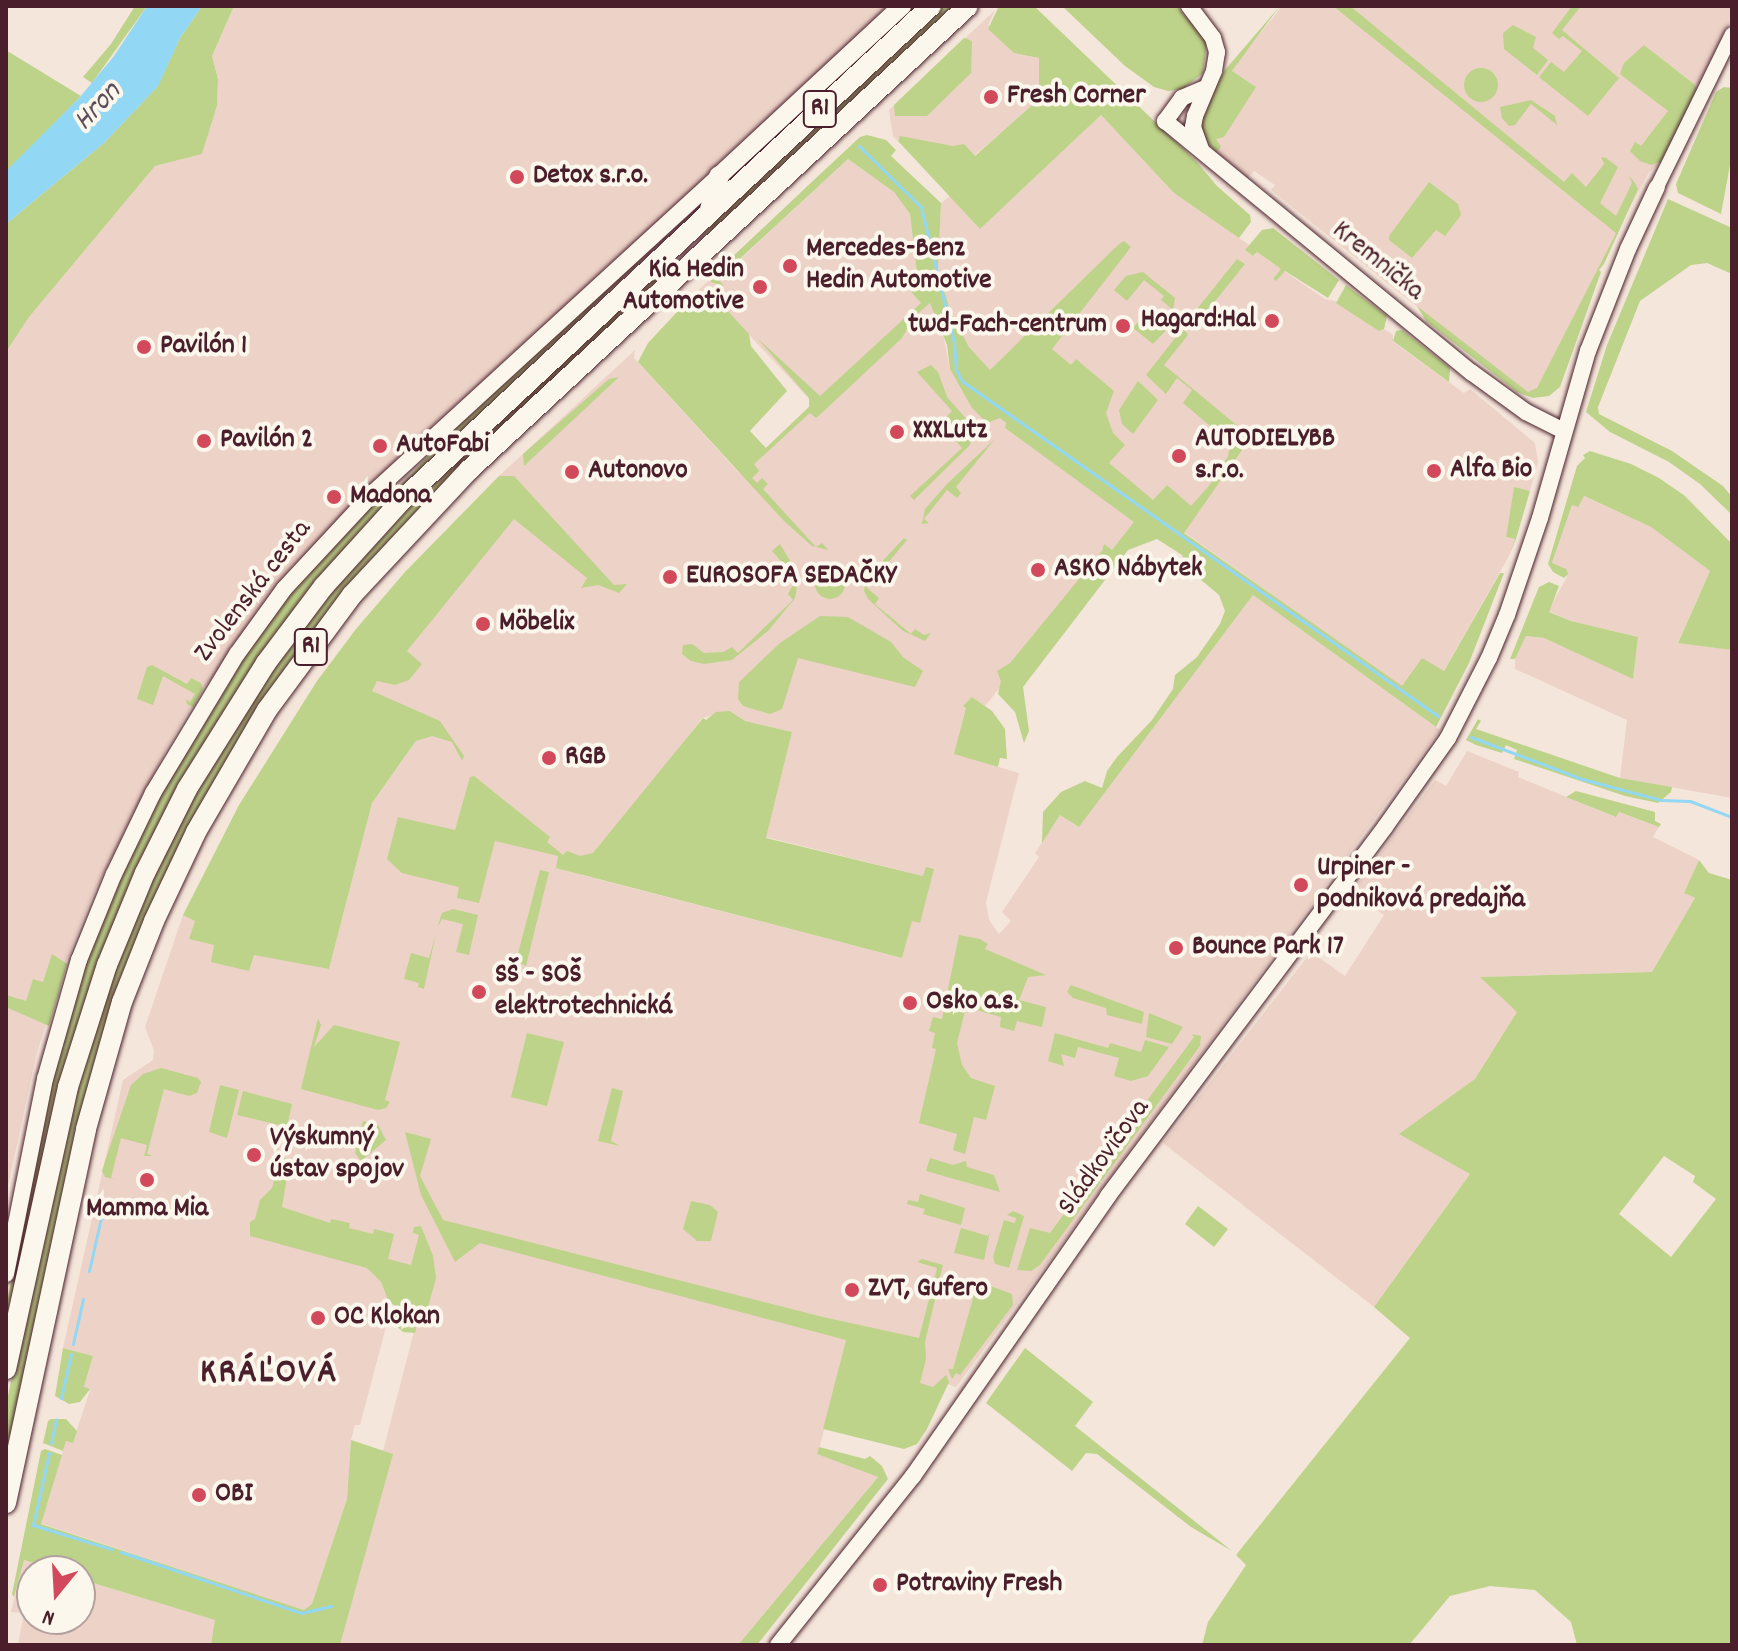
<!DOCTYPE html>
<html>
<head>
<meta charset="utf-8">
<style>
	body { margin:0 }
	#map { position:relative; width:1738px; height:1651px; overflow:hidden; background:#f5e6db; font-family:Dekko,sans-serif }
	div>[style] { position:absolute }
	.built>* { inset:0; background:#edd2c7 }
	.green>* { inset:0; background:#bdd389 }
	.round { border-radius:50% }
	.water>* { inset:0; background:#92d7f4 }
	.stream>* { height:3px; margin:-1.5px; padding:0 1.5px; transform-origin:1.5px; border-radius:1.5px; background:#92d7f4 }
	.roads { filter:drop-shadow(0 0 2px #4a1f2b) drop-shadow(0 0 2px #4a1f2b) }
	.tertiary>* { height:14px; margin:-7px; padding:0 7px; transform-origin:7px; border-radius:7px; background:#fbf7ec }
	.secondary>* { height:16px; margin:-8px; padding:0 8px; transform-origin:8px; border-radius:8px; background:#fbf7ec }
	.primary>* { height:18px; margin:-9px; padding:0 9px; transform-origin:9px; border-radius:9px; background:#fbf7ec }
	.motorway>* { height:20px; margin:-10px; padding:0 10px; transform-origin:10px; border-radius:10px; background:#fbf7ec }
	.dots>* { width:22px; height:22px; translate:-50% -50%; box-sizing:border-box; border:4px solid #fbf7ec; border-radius:50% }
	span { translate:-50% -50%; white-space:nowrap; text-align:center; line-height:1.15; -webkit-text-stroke:8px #fbf7ec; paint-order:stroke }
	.shield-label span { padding:2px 6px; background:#fbf7ec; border:2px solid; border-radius:6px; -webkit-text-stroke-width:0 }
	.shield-label { font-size:26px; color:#4a1f2b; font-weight:700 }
	.poi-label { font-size:28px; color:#4a1f2b; font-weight:700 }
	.left { translate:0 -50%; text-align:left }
	.right { translate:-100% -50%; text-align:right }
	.street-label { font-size:28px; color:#4a1f2b }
	.water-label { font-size:30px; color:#5c4d5d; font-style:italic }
	.district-label { font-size:36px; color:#4a1f2b; font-weight:700; letter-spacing:2px }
	.frame { position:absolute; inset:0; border:8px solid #4a1f2b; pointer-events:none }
	.north { position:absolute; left:16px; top:1555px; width:80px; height:80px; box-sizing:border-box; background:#fbf7ec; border:2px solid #b4a19f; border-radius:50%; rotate:198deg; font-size:22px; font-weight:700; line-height:32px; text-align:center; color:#4a1f2b }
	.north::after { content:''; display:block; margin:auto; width:28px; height:36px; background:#d1495b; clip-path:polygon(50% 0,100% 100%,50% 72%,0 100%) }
</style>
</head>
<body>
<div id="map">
	<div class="built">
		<i style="clip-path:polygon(234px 6px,893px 6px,689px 202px,434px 425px,201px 690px,167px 748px,94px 892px,67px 959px,37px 1052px,6px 1195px,6px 352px,29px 317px,155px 166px,202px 154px,217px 106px,218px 79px,212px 56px)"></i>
		<i style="clip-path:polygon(1282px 6px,1732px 6px,1732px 18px,1698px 91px,1694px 84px,1644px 45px,1682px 122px,1663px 161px,1649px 172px,1616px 233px,1537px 389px,1528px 392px,1519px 388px,1271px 190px,1275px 185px,1254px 171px,1247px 178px,1216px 153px,1210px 108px,1237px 63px)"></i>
		<i style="clip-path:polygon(995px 10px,988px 25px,1014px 53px,1039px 58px,1039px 91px,1031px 106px,974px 156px,953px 146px,898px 138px,898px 141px,893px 136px,889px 110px)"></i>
		<i style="clip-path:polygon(1101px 115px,1174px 193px,1239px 238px,1249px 245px,1245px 250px,1254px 256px,1257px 252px,1281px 269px,1273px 279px,1276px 281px,1284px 271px,1325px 299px,1335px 301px,1379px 331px,1384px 329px,1393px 335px,1393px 342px,1464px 393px,1470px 389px,1535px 443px,1538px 462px,1530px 491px,1514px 488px,1506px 537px,1515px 539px,1509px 556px,1443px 672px,1402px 687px,1184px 532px,990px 370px,969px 347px,950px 310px,938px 270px,941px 203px,950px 196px,981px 228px)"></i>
		<i style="clip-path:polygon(evenodd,848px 159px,894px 192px,910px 214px,918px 282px,911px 292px,925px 307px,930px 302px,941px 324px,950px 369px,1006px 423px,1005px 428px,1135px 522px,985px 706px,972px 697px,966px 708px,955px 754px,1019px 773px,986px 902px,989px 920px,999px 934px,1011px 921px,1002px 912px,1039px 857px,1035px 853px,1060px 815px,1079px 827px,1253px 595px,1440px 730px,956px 1387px,942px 1382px,933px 1390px,917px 1385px,846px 1340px,818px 1454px,878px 1477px,738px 1645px,340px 1645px,392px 1454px,383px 1451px,426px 1285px,369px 1270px,381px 1282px,388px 1300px,386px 1327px,360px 1425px,355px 1425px,351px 1440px,347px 1499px,312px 1605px,304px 1610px,40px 1523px,66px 1441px,73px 1442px,90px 1390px,84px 1388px,93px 1356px,63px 1348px,123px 1080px,153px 1060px,154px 1051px,145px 1027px,183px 915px,196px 920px,190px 938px,329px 969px,372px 803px,430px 722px,355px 691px,504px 476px,499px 476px,635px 350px,634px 358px,739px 473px,813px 403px,722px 306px,715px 311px,702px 299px,691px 297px,710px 279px,723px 285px,718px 280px,848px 159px,730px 711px,745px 721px,792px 732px,766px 837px,923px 876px,902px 958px,581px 875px,702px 718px,730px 711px)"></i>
		<i style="clip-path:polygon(1583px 496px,1651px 527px,1710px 571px,1678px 642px,1732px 650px,1732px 798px,1620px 778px,1627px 720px,1515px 669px,1515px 659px,1526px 636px,1544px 638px,1633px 678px,1638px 637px,1571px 621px,1548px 611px,1567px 577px,1552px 564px,1572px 504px)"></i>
		<i style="clip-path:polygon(1467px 751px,1519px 772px,1518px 777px,1615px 817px,1618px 812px,1659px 827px,1653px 837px,1699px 860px,1684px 893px,1695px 898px,1652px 972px,1481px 977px,1518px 1012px,1475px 1079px,1443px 1106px,1470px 1174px,1374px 1307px,1163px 1143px,1311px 952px,1345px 976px,1384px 915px,1351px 893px,1435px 780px,1446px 786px)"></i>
		<i style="clip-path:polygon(23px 1560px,57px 1571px,32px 1571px,32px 1619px,80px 1619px,80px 1579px,216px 1620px,211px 1645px,18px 1645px,24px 1613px,11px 1612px)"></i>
	</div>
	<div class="green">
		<i style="clip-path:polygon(135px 6px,147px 6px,92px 83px,83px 77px,111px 44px)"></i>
		<i style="clip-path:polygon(202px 6px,234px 6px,212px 56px,218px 79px,217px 106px,202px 154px,155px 166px,29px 317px,6px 352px,6px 224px,105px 142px,157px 87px,180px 38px)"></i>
		<i style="clip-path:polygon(941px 6px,958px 6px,725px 222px,702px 236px,717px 215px)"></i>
		<i style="clip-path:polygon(999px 6px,1034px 6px,1197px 162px,1217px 186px,1250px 215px,1251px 222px,1239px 238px,1174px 193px,1101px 115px,980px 229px,898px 141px,900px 136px,953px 146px,964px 144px,975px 156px,1031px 106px,1039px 91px,1039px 58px,1014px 53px,988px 29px)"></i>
		<i style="clip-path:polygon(1062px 6px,1177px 6px,1207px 42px,1203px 73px,1183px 89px,1168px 91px,1154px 87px,1125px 66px)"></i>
		<i style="clip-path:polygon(1280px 6px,1232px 71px,1256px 87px,1224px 137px,1216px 139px,1221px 147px,1216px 153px,1204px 138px,1201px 125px,1204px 111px,1224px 71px)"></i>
		<i style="clip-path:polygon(1333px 6px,1350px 6px,1564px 182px,1572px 173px,1586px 187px,1604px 164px,1601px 157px,1606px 158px,1618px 167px,1600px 203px,1616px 216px,1632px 183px,1629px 176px,1635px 183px,1638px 189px,1604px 264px,1599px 270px,1601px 272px,1560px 387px,1549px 396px,1533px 398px,1517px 392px,1426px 321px,1417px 306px,1528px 392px,1537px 388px,1616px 233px)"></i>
		<i style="clip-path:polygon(1572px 6px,1581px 6px,1562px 30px,1619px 78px,1588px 116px,1539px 77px,1551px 62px,1564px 72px,1582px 51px,1563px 36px,1559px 39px,1552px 33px)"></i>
		<i style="clip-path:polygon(1513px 25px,1536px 37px,1533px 48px,1548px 60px,1537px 75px,1504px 49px,1503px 33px)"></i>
		<i style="clip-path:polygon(964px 38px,972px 41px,971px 73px,927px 116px,895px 116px,894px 105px)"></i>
		<i style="clip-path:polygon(1644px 45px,1694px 84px,1698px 91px,1663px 161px,1651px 165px,1640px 161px,1630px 151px,1635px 142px,1641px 146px,1668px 111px,1620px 74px,1624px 63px)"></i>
		<i style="clip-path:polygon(9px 52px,81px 96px,6px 173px,6px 53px)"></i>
		<i class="round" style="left:1464px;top:68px;width:34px;height:34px"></i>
		<i style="clip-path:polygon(1724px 87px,1732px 88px,1732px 154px,1721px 214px,1678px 193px,1676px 184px,1716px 92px)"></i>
		<i style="clip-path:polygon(1531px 100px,1555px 116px,1557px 125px,1531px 104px,1515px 125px,1509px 126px,1502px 118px,1500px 107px)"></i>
		<i style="clip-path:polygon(867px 135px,886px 140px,896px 150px,891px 156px,941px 203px,938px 270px,950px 310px,969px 347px,990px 370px,1118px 245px,1124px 241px,1131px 247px,1052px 349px,1071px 365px,1076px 359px,1114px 391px,1106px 413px,1113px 433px,1125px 445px,1109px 463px,1153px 500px,1167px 485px,1191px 506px,1221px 472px,1218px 469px,1228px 457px,1230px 443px,1183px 403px,1192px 390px,1177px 378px,1166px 394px,1146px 375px,1183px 328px,1188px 335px,1164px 365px,1251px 437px,1184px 533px,1402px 686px,1422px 658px,1444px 671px,1500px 573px,1504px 573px,1469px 663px,1436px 727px,1253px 595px,1079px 827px,1060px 815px,1042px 843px,1043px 812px,1061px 792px,1085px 781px,1102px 788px,1107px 771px,1117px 757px,1152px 720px,1173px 689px,1175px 675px,1197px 657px,1220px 624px,1225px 611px,1219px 595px,1188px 569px,1182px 555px,1157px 539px,1128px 550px,1023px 687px,1029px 731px,1024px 743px,1015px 712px,998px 694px,1001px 681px,997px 671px,1010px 663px,1102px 551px,1104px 544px,1112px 550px,1134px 522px,1005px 428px,1006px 423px,1000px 418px,987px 423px,972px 408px,950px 369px,947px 345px,930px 303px,915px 316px,902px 338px,825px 410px,816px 418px,810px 413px,754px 464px,759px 471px,752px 478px,757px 483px,762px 478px,768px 484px,763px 489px,816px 547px,822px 543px,828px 550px,812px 546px,784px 521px,638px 362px,648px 343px,691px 297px,702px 299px,715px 311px,722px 305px,749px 334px,751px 346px,787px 391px,750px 431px,766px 448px,809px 407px,809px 398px,757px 338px,820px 396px,921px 303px,911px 292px,918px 282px,910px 214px,894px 192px,848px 159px,718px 279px,724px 286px,711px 282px,712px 276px,816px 178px,860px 137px)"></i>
		<i style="clip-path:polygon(1429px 182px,1458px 204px,1461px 215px,1445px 236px,1436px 230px,1412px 258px,1389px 240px,1389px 236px)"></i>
		<i style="clip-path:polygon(1668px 199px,1732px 228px,1732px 274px,1707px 263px,1691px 265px,1640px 301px,1598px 407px,1599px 414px,1672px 451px,1723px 486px,1732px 497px,1732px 515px,1700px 484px,1669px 462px,1610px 432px,1586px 412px,1607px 345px)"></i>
		<i style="clip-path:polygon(699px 203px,532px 366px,234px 695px,208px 737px,181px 782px,92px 980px,51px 1121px,6px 1327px,6px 1307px,49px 1088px,80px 976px,112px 895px,158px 798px,253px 642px,290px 592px,370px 504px,404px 482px,453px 429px)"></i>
		<i style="clip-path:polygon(1273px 228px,1339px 280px,1328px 298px,1285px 271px,1276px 281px,1273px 279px,1281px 269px,1257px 252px,1253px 256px,1245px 250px,1262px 230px)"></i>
		<i style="clip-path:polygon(1237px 259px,1245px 264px,1199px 321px,1193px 314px)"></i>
		<i style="clip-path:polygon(1143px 272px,1175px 298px,1173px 310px,1161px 300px,1164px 296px,1144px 280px,1127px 301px,1114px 290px,1126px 276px)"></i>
		<i style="clip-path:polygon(662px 275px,643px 298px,354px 584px,145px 925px,6px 1471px,6px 1405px,68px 1118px,112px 970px,182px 814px,279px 656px,382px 531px,635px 291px)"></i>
		<i style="clip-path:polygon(1346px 285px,1387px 316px,1384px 329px,1379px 331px,1336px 303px)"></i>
		<i style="clip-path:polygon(1154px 309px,1172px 324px,1153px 344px,1133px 328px,1137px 323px,1141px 325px)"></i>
		<i style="clip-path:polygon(1402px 330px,1450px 368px,1449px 382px,1393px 341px,1396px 331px)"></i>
		<i style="clip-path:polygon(931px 365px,938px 372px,947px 397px,970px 423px,972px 433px,970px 445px,914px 500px,910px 496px,962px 448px,940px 423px,952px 411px,917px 372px)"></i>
		<i style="clip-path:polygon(619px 377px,524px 466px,523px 454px,609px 379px)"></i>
		<i style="clip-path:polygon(1138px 381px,1158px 400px,1133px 434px,1122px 424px,1119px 410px)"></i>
		<i style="clip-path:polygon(995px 439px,956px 487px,961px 493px,957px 498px,947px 490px,924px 519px,929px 523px,922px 524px,925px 509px,947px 484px)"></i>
		<i style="clip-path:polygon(1590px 451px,1631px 464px,1659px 478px,1685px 496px,1732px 544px,1732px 650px,1678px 643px,1710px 571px,1651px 527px,1584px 496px,1578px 507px,1572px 505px,1552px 563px,1566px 569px,1568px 574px,1564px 578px,1553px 572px,1548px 564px,1577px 466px,1585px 458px,1583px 455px)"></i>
		<i style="clip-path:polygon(499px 476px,514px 476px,614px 585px,627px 584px,619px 593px,598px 585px,581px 588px,587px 578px,514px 519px,407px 651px,422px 664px,409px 680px,395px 685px,377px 681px,372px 691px,440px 721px,464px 756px,462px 761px,452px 742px,432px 736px,416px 741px,372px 803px,329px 969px,254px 955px,249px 971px,211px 962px,214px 945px,189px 939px,195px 921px,183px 915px,239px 805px,317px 681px,356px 629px,405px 572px)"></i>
		<i style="clip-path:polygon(1514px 487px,1530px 491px,1516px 539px,1509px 556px,1515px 539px,1506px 537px)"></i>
		<i style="clip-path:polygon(904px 538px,907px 540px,867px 588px,879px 598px,875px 604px,911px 634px,915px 629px,924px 635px,931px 633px,925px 641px,903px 631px,868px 599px,864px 591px,866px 579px)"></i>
		<i style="clip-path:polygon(780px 544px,798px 574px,796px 594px,794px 600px,791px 603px,768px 631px,732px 660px,704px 664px,691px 661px,682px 654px,683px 645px,692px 644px,704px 653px,723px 652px,732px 647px,738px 653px,793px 600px,788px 594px,794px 583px,791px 573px,772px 551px)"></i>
		<i class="round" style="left:815px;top:569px;width:30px;height:30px"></i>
		<i style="clip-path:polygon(1549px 582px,1559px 586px,1549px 612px,1571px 621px,1638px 637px,1633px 679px,1544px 638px,1526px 636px,1515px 659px,1510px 659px,1539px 587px)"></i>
		<i style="clip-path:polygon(820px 616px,848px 617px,891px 642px,903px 657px,923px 671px,915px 687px,798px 658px,782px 709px,770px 714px,743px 706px,738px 699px,739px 682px,780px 643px)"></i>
		<i style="clip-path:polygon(152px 665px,187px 684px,191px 678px,201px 683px,203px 689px,193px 707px,187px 704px,186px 699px,190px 702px,195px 694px,163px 676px,153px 705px,137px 699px,147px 667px)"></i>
		<i style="clip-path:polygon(972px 697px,992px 711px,1005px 729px,1007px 759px,1000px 758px,998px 767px,954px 754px,966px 708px,963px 706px)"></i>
		<i style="clip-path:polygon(730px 711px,745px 721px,792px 732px,766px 838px,923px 876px,926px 867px,934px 869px,920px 923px,912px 921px,902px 958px,556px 868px,558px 856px,495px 841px,479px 903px,457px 898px,459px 887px,402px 873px,387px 859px,398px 817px,455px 830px,470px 777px,474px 776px,550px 837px,547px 842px,563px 855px,567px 851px,580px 856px,593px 853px,703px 718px,706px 720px,716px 712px)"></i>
		<i style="clip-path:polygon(1478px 719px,1481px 721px,1476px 729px,1620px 778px,1672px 787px,1671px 792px,1658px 803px,1625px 796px,1514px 759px,1517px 750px,1506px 745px,1502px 753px,1476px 745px,1466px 740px)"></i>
		<i style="clip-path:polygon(1576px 791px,1655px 812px,1655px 821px,1661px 824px,1659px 827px,1619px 812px,1616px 817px,1566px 797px)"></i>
		<i style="clip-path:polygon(evenodd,1699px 860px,1709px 873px,1732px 880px,1732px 1645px,1577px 1645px,1571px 1622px,1535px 1590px,1490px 1586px,1450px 1596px,1409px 1645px,1202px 1645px,1208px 1622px,1246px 1565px,1236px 1555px,1410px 1338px,1374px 1307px,1470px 1174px,1399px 1134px,1475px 1079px,1517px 1012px,1480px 977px,1652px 972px,1695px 898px,1684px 893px,1699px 860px,1664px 1156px,1695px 1176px,1693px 1182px,1716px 1199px,1671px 1257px,1619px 1214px,1664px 1156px)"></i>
		<i style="clip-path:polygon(540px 870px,549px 872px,526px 966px,516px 961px)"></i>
		<i style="clip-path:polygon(453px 909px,478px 915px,469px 955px,456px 952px,463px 924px,442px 919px,437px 928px,442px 913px)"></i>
		<i style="clip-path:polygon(436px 933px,424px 989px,418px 987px,419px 983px,404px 979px,411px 953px,429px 958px)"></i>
		<i style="clip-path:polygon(959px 935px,980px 939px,988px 944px,985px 949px,1046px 975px,1028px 977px,1019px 1000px,1046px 1007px,1042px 1027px,1017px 1021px,1014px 1031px,1000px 1027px,1001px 1017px,966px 1007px,957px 1043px,962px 1065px,971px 1078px,995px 1086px,986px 1120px,974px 1117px,965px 1154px,953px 1150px,957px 1134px,919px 1123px,936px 1049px,932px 1048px,935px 1033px,929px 1031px,933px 1017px,942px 1019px)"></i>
		<i style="clip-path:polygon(52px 954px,67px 964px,49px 1026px,6px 1007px,6px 995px,26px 1001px,33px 979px,43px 982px)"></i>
		<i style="clip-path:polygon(1071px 985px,1144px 1012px,1142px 1024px,1107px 1015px,1106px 1008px,1073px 998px,1067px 992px)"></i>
		<i style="clip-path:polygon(1149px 1013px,1183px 1027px,1172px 1044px,1146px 1037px)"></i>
		<i style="clip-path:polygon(318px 1018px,321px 1025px,314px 1047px,334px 1025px,400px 1042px,385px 1100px,390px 1102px,386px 1108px,378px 1110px,301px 1089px)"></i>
		<i style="clip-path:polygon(527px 1033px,564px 1042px,547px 1106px,511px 1097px)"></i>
		<i style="clip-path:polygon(1055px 1033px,1108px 1048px,1110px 1043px,1141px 1052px,1145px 1040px,1169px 1047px,1148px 1076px,1131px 1081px,1114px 1076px,1119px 1058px,1078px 1047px,1075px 1058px,1061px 1054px,1064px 1066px,1048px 1061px)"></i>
		<i style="clip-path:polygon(1192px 1034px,1201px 1036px,1200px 1046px,1040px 1265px,1031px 1271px,1017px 1270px,1030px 1228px,1050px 1233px,1119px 1139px,1111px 1137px,1129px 1113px,1135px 1117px,1194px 1037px)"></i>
		<i style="clip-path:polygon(161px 1068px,198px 1078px,201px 1082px,197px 1093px,189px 1096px,164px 1089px,147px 1154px,153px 1156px,144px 1156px,147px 1145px,121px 1138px,111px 1178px,118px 1180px,105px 1177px,102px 1171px,106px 1158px,131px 1085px,143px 1074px)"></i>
		<i style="clip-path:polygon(220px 1085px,239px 1090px,227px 1138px,209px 1132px)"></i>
		<i style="clip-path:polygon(612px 1088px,623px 1091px,611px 1141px,620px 1146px,598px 1141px)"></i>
		<i style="clip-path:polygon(243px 1091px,292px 1104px,287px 1127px,237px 1115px)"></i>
		<i style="clip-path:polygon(363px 1121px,378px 1125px,386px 1140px,361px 1161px,355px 1153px)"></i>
		<i style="clip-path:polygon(405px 1132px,431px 1139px,420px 1176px,443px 1220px,823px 1317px,919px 1338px,937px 1268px,917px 1262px,922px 1259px,943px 1265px,925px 1342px,926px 1359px,920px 1383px,933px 1387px,946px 1375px,949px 1382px,927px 1429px,917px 1444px,904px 1449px,823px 1429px,846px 1340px,480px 1243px,455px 1262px,421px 1195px)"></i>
		<i style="clip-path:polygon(280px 1157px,290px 1159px,282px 1207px,330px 1223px,331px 1219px,350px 1223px,349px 1228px,373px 1234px,374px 1229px,394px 1234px,388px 1259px,411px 1265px,419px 1235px,413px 1233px,414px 1227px,421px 1226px,433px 1256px,436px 1278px,423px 1326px,417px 1325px,415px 1333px,403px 1332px,392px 1322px,396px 1307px,388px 1300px,381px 1282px,367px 1268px,250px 1236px,250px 1222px,255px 1219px,260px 1200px,272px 1188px)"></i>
		<i style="clip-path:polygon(930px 1158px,953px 1165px,966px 1161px,967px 1167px,994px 1175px,1000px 1192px,926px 1171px)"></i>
		<i style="clip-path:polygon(920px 1194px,965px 1208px,961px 1225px,923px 1214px,925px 1209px,907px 1204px,908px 1200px,918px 1202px)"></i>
		<i style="clip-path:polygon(691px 1201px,710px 1205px,718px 1212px,711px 1241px,697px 1241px,683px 1229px)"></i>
		<i style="clip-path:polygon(1198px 1206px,1228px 1229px,1214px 1247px,1185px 1224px)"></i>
		<i style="clip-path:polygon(1013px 1211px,1024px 1216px,1009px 1268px,995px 1264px,993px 1257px,1004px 1220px,1015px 1223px,1016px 1218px,1007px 1215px)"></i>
		<i style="clip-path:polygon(961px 1228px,988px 1236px,990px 1231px,984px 1260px,954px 1253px)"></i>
		<i style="clip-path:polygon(985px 1284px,1012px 1294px,1013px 1305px,960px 1375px,956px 1373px,952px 1379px,948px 1369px,953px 1369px,975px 1291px,971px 1289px)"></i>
		<i style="clip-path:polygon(63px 1348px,93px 1356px,84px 1387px,90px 1389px,80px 1402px,69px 1404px,55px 1396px)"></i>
		<i style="clip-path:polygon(1025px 1348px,1093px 1402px,1075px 1426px,1232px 1551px,1191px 1527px,1097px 1454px,1086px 1453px,1072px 1471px,986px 1403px)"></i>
		<i style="clip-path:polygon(51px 1419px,66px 1419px,77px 1431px,73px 1443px,66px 1441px,63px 1451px,43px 1443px,48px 1421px)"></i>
		<i style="clip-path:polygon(351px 1440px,393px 1454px,340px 1645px,211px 1645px,215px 1620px,80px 1579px,80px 1571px,57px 1571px,24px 1560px,14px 1597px,12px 1594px,41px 1451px,45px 1449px,62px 1455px,41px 1524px,304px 1610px,312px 1604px,347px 1499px)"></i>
		<i style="clip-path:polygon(819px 1447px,865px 1459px,870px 1456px,882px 1466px,888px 1479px,757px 1645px,738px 1645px,878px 1477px,817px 1454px)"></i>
	</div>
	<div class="water">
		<i style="clip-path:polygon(147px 6px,202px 6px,180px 38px,158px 86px,105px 142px,6px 224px,6px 171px,80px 97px,114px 56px)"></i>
	</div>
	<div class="stream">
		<i style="left:859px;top:146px;width:87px;rotate:44.5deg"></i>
		<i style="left:921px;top:207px;width:139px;rotate:76.3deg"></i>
		<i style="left:954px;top:342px;width:28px;rotate:86deg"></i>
		<i style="left:956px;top:370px;width:13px;rotate:61deg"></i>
		<i style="left:962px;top:381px;width:582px;rotate:35.14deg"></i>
		<i style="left:1471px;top:737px;width:119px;rotate:20.7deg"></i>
		<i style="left:1582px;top:779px;width:82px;rotate:14.9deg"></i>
		<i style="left:1661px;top:800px;width:29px;rotate:2deg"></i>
		<i style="left:1690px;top:801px;width:45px;rotate:20.9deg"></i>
		<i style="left:89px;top:1271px;width:73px;rotate:-77.3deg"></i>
		<i style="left:73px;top:1344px;width:46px;rotate:-77.5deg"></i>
		<i style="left:61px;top:1398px;width:45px;rotate:-77.2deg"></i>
		<i style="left:51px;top:1443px;width:24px;rotate:-78deg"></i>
		<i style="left:49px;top:1453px;width:74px;rotate:102.5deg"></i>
		<i style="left:33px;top:1525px;width:82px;rotate:17.1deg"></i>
		<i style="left:121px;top:1552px;width:190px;rotate:18.7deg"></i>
		<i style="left:301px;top:1613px;width:31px;rotate:-13deg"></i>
	</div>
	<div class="roads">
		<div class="tertiary">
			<i style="left:1657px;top:187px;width:170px;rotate:-63.9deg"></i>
		</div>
		<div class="secondary">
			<i style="left:1189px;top:6px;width:40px;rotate:53deg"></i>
			<i style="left:1213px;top:38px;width:15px;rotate:74deg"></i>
			<i style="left:1217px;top:52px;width:19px;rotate:99deg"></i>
			<i style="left:1214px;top:71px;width:49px;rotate:112.9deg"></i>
			<i style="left:1195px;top:116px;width:11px;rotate:100deg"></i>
			<i style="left:1193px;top:127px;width:23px;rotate:70deg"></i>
			<i style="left:1205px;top:88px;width:25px;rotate:157deg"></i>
			<i style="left:1182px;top:98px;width:29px;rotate:126deg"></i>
			<i style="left:1165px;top:121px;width:396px;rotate:39.4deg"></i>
			<i style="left:1471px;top:372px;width:68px;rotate:36deg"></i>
			<i style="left:1526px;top:412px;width:42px;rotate:26.6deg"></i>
			<i style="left:6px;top:1274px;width:199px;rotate:-78.7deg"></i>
			<i style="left:45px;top:1079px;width:124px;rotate:-74.1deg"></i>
			<i style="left:79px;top:960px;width:93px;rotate:-67.9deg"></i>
			<i style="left:114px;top:874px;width:90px;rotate:-64.3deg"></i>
			<i style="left:153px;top:793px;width:162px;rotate:-58.9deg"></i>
			<i style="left:237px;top:654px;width:80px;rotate:-54.1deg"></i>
			<i style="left:284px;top:589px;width:132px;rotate:-47.1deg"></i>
			<i style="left:374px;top:492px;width:468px;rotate:-42.5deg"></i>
			<i style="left:778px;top:1645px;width:216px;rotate:-51.4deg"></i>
			<i style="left:913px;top:1476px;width:341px;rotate:-55.1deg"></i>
			<i style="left:1108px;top:1196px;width:461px;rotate:-53.1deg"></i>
			<i style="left:1385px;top:827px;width:109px;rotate:-54.7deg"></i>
			<i style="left:1448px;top:738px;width:90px;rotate:-62.9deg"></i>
			<i style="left:1489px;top:658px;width:47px;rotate:-67.3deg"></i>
			<i style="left:1507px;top:615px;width:102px;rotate:-71.2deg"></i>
			<i style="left:1540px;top:518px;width:174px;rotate:-74deg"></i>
			<i style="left:1588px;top:351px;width:110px;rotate:-68.6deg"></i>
			<i style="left:1628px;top:249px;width:68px;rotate:-64.9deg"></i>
		</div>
		<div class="primary">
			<i style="left:719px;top:176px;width:250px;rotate:-42.9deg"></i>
		</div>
		<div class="motorway">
			<i style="left:709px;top:213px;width:38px;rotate:-75deg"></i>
			<i style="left:6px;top:1369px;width:289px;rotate:-77.6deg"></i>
			<i style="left:68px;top:1087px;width:128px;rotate:-72.3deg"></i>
			<i style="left:107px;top:965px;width:100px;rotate:-67.6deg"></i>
			<i style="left:145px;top:873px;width:94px;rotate:-63.4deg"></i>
			<i style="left:187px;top:789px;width:149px;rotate:-57.9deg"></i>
			<i style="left:266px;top:663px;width:96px;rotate:-53deg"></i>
			<i style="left:324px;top:586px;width:116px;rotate:-47.8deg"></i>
			<i style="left:402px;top:500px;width:724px;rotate:-43.04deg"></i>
			<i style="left:6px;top:1503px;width:382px;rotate:-77.9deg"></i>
			<i style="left:86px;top:1129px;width:132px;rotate:-74.2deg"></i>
			<i style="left:122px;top:1002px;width:87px;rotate:-68.4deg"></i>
			<i style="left:154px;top:921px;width:98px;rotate:-64.7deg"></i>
			<i style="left:196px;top:832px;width:141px;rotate:-59.8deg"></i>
			<i style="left:267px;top:710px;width:143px;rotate:-53.5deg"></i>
			<i style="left:352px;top:595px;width:171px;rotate:-46.9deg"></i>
			<i style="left:469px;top:470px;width:681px;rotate:-42.92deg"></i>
		</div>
	</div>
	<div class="dots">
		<i style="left:991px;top:97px;background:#d1495b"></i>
		<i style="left:517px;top:177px;background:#d1495b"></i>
		<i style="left:790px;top:266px;background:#d1495b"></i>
		<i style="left:760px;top:287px;background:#d1495b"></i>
		<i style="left:1272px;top:321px;background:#d1495b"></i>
		<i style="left:1123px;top:326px;background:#d1495b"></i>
		<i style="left:144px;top:347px;background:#d1495b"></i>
		<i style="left:897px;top:432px;background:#d1495b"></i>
		<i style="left:204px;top:441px;background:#d1495b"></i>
		<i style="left:380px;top:446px;background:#d1495b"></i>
		<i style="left:1179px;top:456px;background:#d1495b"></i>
		<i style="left:1434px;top:471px;background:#d1495b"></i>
		<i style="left:572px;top:472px;background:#d1495b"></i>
		<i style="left:334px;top:497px;background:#d1495b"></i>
		<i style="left:1038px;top:570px;background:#d1495b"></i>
		<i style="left:670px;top:577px;background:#d1495b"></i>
		<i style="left:483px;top:624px;background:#d1495b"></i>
		<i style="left:549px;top:758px;background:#d1495b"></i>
		<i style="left:1301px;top:885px;background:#d1495b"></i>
		<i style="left:1176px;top:948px;background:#d1495b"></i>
		<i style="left:479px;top:992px;background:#d1495b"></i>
		<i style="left:910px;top:1003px;background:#d1495b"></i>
		<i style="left:254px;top:1155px;background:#d1495b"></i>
		<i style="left:147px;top:1180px;background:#d1495b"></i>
		<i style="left:852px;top:1290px;background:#d1495b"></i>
		<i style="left:318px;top:1318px;background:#d1495b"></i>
		<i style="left:199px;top:1495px;background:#d1495b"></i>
		<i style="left:880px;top:1585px;background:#d1495b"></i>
	</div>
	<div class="shield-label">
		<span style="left:820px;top:109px">R1</span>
		<span style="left:311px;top:647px">R1</span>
	</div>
	<div class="poi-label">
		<span class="left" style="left:1007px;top:97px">Fresh Corner</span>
		<span class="left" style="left:533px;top:177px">Detox s.r.o.</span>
		<span class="left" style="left:806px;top:266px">Mercedes-Benz<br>Hedin Automotive</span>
		<span class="right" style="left:744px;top:287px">Kia Hedin<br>Automotive</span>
		<span class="right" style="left:1256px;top:321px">Hagard:Hal</span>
		<span class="right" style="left:1107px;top:326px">twd-Fach-centrum</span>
		<span class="left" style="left:160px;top:347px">Pavilón 1</span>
		<span class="left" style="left:913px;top:432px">XXXLutz</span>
		<span class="left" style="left:1195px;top:456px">AUTODIELYBB<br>s.r.o.</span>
		<span class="left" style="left:220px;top:441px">Pavilón 2</span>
		<span class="left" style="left:396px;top:446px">AutoFabi</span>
		<span class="left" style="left:1450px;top:471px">Alfa Bio</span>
		<span class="left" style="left:588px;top:472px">Autonovo</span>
		<span class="left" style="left:350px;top:497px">Madona</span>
		<span class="left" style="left:1054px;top:570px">ASKO Nábytek</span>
		<span class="left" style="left:686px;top:577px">EUROSOFA SEDAČKY</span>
		<span class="left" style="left:499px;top:624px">Möbelix</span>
		<span class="left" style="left:565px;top:758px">RGB</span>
		<span class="left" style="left:1317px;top:885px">Urpiner -<br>podniková predajňa</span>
		<span class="left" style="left:1192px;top:948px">Bounce Park 17</span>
		<span class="left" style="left:495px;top:992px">SŠ - SOŠ<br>elektrotechnická</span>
		<span class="left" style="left:926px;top:1003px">Osko a.s.</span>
		<span class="left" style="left:270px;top:1155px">Výskumný<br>ústav spojov</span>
		<span style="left:147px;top:1210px">Mamma Mia</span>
		<span class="left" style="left:868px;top:1290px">ZVT, Gufero</span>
		<span class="left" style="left:334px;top:1318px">OC Klokan</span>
		<span class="left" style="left:215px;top:1495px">OBI</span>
		<span class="left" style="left:896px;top:1585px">Potraviny Fresh</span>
	</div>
	<div class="street-label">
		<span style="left:1377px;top:262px;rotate:39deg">Kremnička</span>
		<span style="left:254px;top:592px;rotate:-52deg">Zvolenská cesta</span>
		<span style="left:1105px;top:1158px;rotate:-54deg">Sládkovičova</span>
	</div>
	<div class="water-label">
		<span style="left:99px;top:108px;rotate:-47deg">Hron</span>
	</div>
	<div class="district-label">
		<span style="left:269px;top:1375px">KRÁĽOVÁ</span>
	</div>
	<div class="frame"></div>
	<div class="north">N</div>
</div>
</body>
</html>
